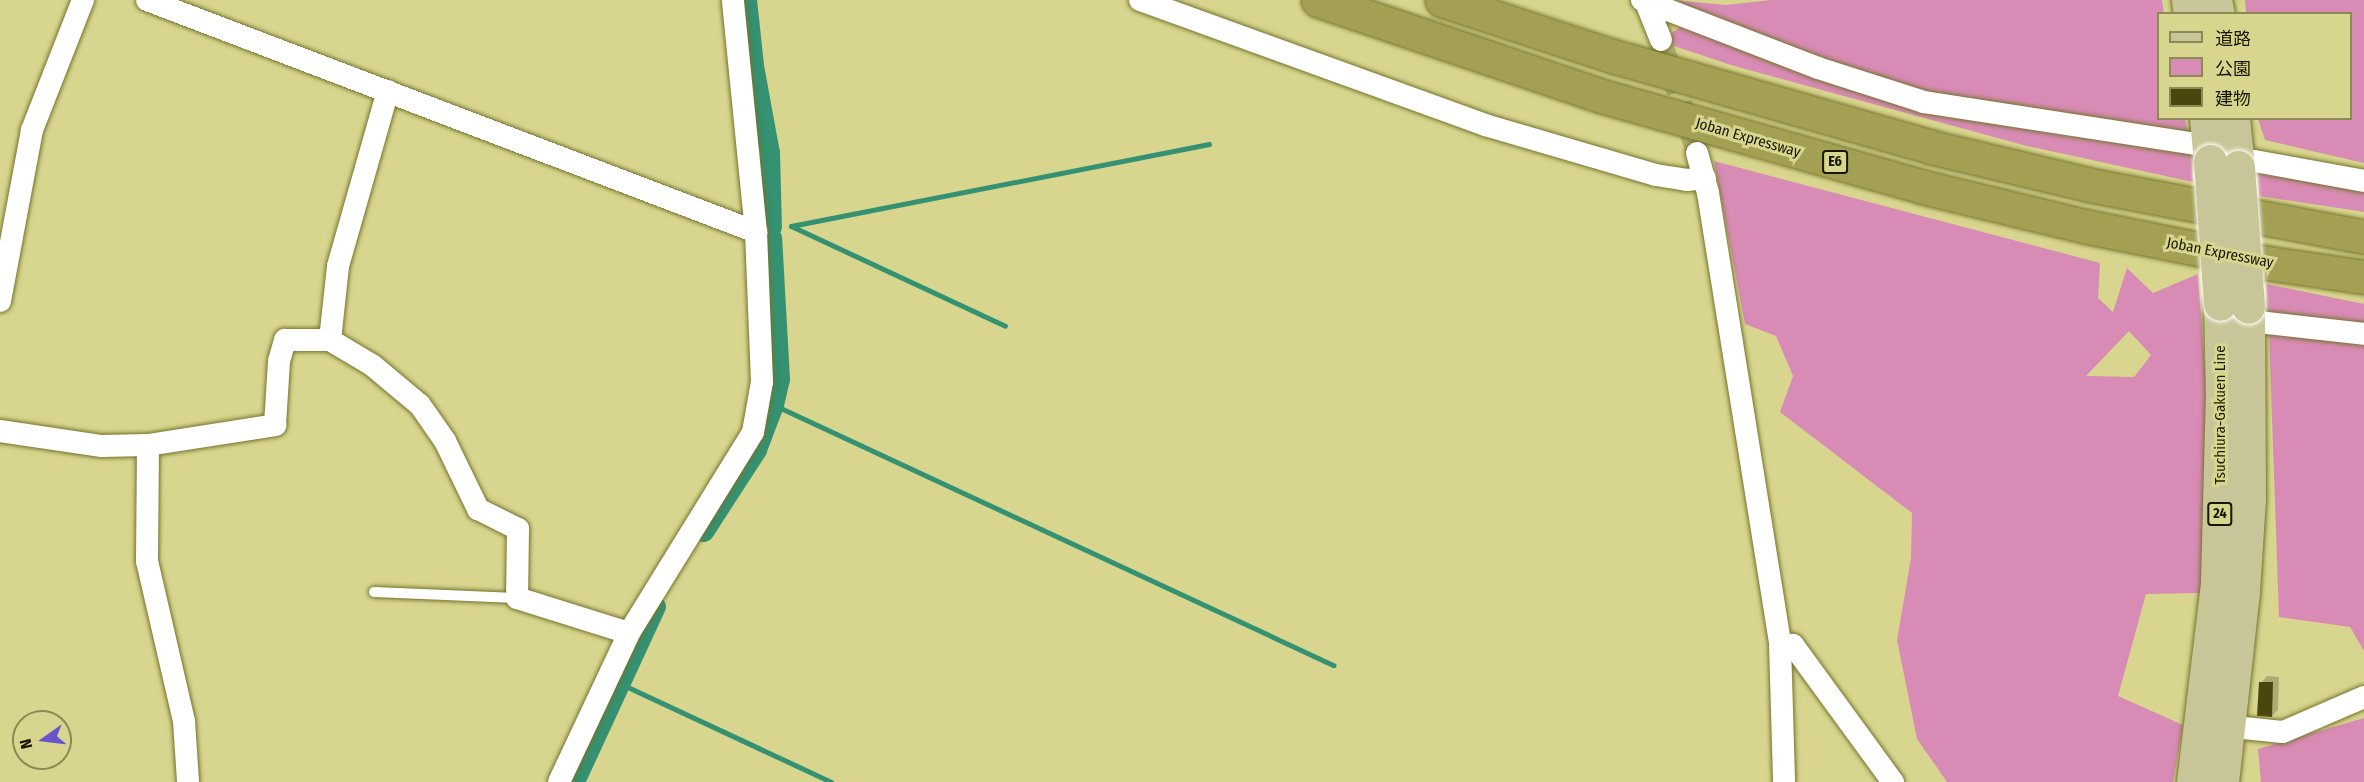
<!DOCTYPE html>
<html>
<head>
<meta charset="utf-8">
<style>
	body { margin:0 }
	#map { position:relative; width:2364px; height:782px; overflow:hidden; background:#d8d68e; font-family:"Fira Sans Condensed","Noto Sans JP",sans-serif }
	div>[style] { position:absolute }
	.green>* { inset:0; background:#d88bb4 }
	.shadow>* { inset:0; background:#0003 }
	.stream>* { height:5px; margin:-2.5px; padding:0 2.5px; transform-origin:2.5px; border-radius:2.5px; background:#349171 }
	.canal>* { height:20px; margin:-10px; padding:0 10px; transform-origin:10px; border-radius:10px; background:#349171 }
	.building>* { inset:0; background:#4a470e }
	.minor-tunnel>* { height:22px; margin-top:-11px; transform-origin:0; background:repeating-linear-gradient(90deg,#b2b072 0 22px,transparent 0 33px) }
	.roads { filter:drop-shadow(0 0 2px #76732c) drop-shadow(0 0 2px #76732c) }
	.service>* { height:10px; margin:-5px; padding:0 5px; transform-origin:5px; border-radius:5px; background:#fff }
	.minor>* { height:22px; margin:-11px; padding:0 11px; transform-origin:11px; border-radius:11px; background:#fff }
	.primary>* { height:33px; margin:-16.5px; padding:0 16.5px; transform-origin:16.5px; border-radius:16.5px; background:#c8c698 }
	.motorway>* { height:33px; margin:-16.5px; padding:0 16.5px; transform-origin:16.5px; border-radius:16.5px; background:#a3a054 }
	.bridges { filter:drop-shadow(0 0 2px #fff) drop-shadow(0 0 2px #fff) }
	.primary-bridge>* { height:33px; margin:-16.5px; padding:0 16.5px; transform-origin:16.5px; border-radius:16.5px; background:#c8c698 }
	span { translate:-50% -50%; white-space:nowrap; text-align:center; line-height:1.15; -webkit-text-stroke:6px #d8d68e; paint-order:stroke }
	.shield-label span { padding:2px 4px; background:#d8d68e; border:2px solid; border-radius:4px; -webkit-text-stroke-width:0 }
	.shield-label { font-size:14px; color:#181600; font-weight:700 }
	.street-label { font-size:15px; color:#181600 }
	.legend { position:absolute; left:2157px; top:12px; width:195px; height:108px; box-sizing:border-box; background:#d8d68e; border:2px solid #8b8955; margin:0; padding:8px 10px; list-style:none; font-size:18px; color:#181600 }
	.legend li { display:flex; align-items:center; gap:12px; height:30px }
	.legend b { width:30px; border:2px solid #8b8955 }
	.north { position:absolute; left:12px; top:710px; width:60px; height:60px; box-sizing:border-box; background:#d8d68e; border:2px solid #8b8955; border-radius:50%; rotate:256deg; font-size:16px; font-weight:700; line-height:24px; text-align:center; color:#181600 }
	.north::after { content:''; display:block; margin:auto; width:21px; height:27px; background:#6a54ce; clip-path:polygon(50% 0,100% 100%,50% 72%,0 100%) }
</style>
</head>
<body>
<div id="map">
	<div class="green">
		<i style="clip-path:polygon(1674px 0,1726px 5px,1771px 0,2162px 0,2164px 13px,2158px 14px,2158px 118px,2185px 119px,2188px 132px,1924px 91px,1758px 37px)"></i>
		<i style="clip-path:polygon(2245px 0,2364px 0,2364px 163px,2265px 140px,2258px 119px,2350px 118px,2350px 14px,2246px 13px)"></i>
		<i style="clip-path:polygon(1680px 27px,1915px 108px,2191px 153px,2193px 182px,2023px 145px,1731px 65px,1668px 44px,1668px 36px)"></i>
		<i style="clip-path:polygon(evenodd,1714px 161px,2100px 263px,2098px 298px,2113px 312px,2127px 268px,2153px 293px,2198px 274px,2206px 382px,2201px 593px,2146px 594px,2118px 696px,2183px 725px,2173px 782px,1947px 782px,1917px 739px,1897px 640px,1911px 558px,1912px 513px,1780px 412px,1793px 376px,1776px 336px,1745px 324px,1714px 161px,2129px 331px,2151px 355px,2134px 377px,2086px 376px,2129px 331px)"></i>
		<i style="clip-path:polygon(2257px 167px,2364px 188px,2364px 212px,2259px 196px)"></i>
		<i style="clip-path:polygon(2266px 284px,2364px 304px,2364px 329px,2268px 316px)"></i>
		<i style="clip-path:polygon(2269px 332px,2364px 341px,2364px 651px,2350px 627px,2279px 617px)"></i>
		<i style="clip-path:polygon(2364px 718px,2364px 782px,2261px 782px,2258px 749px)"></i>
	</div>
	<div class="shadow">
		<i style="clip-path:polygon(2267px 676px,2279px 677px,2278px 710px,2272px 716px,2261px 683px)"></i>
	</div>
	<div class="stream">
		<i style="left:791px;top:226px;width:426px;rotate:-11.1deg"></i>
		<i style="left:791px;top:226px;width:236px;rotate:25deg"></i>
		<i style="left:774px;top:405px;width:617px;rotate:24.94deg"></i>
		<i style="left:619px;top:683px;width:234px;rotate:25deg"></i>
	</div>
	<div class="canal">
		<i style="left:747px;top:0;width:66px;rotate:83.9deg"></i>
		<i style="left:754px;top:66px;width:88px;rotate:79.6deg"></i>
		<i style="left:770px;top:153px;width:74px;rotate:88.5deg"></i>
		<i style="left:704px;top:532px;width:98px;rotate:-57.1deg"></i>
		<i style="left:757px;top:450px;width:48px;rotate:-69.3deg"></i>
		<i style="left:774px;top:405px;width:27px;rotate:-77deg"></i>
		<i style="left:780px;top:379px;width:141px;rotate:-93.2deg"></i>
		<i style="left:575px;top:782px;width:193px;rotate:-65.2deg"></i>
	</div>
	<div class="building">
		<i style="clip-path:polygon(2259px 682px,2273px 682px,2272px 717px,2257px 716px)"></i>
	</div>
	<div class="minor-tunnel">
		<i style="left:1661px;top:40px;width:119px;rotate:72.3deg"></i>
	</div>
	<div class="roads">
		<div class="service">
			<i style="left:374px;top:592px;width:143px;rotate:2.4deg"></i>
		</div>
		<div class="minor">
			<i style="left:147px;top:0;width:652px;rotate:20.85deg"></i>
			<i style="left:1140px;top:0;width:367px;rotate:19.9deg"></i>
			<i style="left:1485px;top:125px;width:178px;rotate:16.3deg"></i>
			<i style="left:1656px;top:175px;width:31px;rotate:9deg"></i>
			<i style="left:1687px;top:180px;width:18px;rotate:-6deg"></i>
			<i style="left:1642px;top:0;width:189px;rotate:21.1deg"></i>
			<i style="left:1818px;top:68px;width:111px;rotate:17.8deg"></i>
			<i style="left:1924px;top:102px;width:288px;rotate:8.8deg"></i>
			<i style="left:1645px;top:0;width:43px;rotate:68.2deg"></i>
			<i style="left:1697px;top:153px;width:41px;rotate:74.6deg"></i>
			<i style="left:1708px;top:193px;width:457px;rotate:80.9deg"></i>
			<i style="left:1780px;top:644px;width:138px;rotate:88.3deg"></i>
			<i style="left:2238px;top:158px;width:128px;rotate:10.3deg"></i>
			<i style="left:0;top:301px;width:174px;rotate:-79.4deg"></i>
			<i style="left:32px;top:130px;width:140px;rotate:-68.6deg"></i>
			<i style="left:2249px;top:321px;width:116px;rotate:6.4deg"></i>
			<i style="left:330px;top:340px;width:74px;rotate:-83.8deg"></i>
			<i style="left:338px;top:266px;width:182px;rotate:-74.1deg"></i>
			<i style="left:0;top:431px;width:103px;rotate:8.4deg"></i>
			<i style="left:102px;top:446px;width:46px;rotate:-1.2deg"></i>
			<i style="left:148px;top:445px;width:129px;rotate:-8.9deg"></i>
			<i style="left:275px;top:425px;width:64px;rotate:-86.4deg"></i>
			<i style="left:279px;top:361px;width:22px;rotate:-74deg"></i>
			<i style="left:285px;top:340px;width:45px"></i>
			<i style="left:330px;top:340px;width:49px;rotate:30.8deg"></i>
			<i style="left:372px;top:365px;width:62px;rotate:39.8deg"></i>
			<i style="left:420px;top:405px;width:44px;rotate:55.2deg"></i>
			<i style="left:445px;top:441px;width:76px;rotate:64.1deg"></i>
			<i style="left:478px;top:509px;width:45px;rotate:26.6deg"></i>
			<i style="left:518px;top:529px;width:69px;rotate:90.8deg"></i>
			<i style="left:517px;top:598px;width:117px;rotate:17.4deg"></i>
			<i style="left:148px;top:445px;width:116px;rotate:90.5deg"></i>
			<i style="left:147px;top:561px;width:164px;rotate:77deg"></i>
			<i style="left:184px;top:721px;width:61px;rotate:86.2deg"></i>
			<i style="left:1780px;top:644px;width:13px;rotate:4deg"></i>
			<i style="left:1793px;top:645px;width:170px;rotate:53.9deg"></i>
			<i style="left:2214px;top:725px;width:69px;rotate:5.8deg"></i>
			<i style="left:2283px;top:732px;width:88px;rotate:-23.4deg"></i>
			<i style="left:559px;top:782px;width:165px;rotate:-64.8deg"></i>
			<i style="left:629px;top:633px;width:236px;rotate:-58.3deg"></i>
			<i style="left:753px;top:432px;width:51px;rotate:-79.8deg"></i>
			<i style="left:762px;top:382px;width:150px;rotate:-92.3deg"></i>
			<i style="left:756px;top:232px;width:233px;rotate:-95.7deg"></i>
		</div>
		<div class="primary">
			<i style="left:2188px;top:0;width:14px;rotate:82deg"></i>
			<i style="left:2215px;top:0;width:14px;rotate:78deg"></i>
			<i style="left:2206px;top:118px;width:43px;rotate:84.7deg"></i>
			<i style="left:2233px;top:118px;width:49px;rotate:84.2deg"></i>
			<i style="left:2193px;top:782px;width:200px;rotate:-83.1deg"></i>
			<i style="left:2217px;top:583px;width:186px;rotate:-88.5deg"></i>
			<i style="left:2222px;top:397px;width:93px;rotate:-91.2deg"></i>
			<i style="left:2222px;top:782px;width:192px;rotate:-83.7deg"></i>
			<i style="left:2243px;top:591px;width:92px;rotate:-86.3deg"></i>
			<i style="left:2249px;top:499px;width:192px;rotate:-90.3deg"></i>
		</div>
		<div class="motorway">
			<i style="left:1318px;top:0;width:300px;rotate:18.7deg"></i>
			<i style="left:1602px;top:96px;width:334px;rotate:15.8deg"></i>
			<i style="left:1923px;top:187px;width:166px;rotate:13.6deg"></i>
			<i style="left:2084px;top:226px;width:188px;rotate:11.4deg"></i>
			<i style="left:2268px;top:263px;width:97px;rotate:8.3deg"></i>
			<i style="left:1442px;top:0;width:179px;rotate:18.2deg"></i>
			<i style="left:1612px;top:56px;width:332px;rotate:15.9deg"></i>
			<i style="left:1931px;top:147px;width:163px;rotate:13.4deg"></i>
			<i style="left:2090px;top:185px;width:279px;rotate:10.7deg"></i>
		</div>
	</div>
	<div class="bridges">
		<div class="primary-bridge">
			<i style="left:2210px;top:161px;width:143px;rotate:86deg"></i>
			<i style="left:2238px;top:167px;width:140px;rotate:85.9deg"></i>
		</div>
	</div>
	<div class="shield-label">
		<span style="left:1835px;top:162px">E6</span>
		<span style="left:2220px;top:514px">24</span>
	</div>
	<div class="street-label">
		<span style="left:1748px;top:138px;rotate:16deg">Joban Expressway</span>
		<span style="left:2220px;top:253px;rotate:11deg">Joban Expressway</span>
		<span style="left:2221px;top:415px;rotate:-90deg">Tsuchiura-Gakuen Line</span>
	</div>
	<ul class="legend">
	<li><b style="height:8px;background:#c8c698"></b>道路</li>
	<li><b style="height:16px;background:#d88bb4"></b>公園</li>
	<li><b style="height:16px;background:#4a470e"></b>建物</li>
	</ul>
	<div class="north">N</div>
</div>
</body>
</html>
